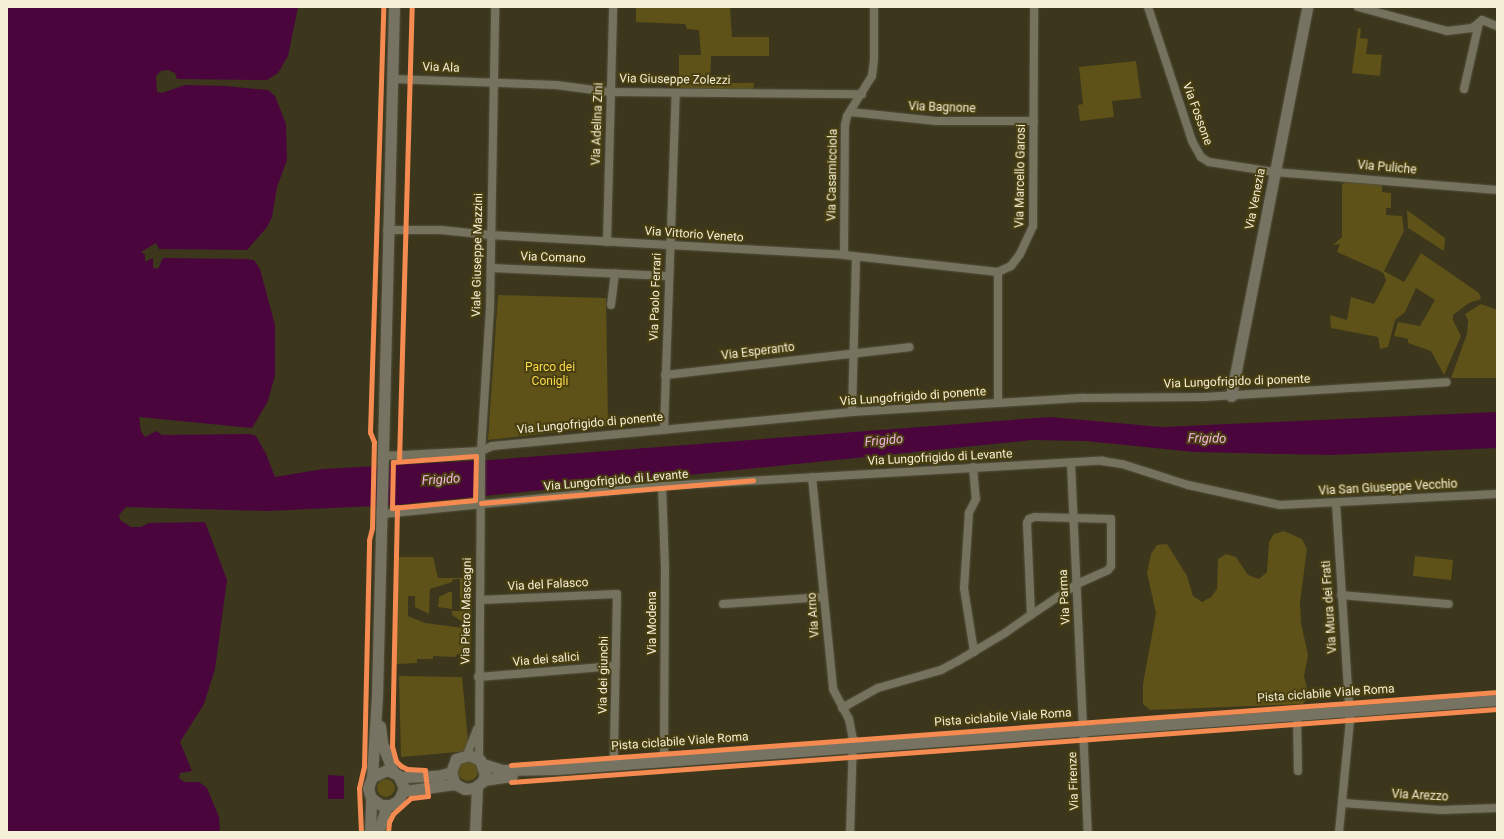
<!DOCTYPE html>
<html>
<head>
<meta charset="utf-8">
<style>
	body { margin:0 }
	#map { position:relative; width:1504px; height:839px; overflow:hidden; background:#3b361c; font-family:Roboto,sans-serif }
	div>[style] { position:absolute }
	.green>* { inset:0; background:#5e5218 }
	.round { border-radius:50% }
	.water>* { inset:0; background:#4b053d }
	.roads { filter:drop-shadow(0 0 1px #53503c) drop-shadow(0 0 1px #53503c) }
	.street>* { height:8px; margin:-4px; padding:0 4px; transform-origin:4px; border-radius:4px; background:#75725e }
	.secondary>* { height:11px; margin:-5.5px; padding:0 5.5px; transform-origin:5.5px; border-radius:5.5px; background:#777363 }
	.cycleway>* { height:5px; margin:-2.5px; padding:0 2.5px; transform-origin:2.5px; border-radius:2.5px; background:#f68b52 }
	span { translate:-50% -50%; white-space:nowrap; text-align:center; line-height:1.15; -webkit-text-stroke:4px #483e0f; paint-order:stroke }
	.street-label { font-size:12px; color:#f4efd7 }
	.park-label { font-size:12px; color:#fbdc4c }
	.water-label { font-size:13px; color:#f6b5e4; font-style:italic }
	.frame { position:absolute; inset:0; border:8px solid #f4efd7; pointer-events:none }
</style>
</head>
<body>
<div id="map">
	<div class="green">
		<i style="clip-path:polygon(636px 7px,730px 7px,732px 37px,769px 37px,769px 56px,711px 56px,710px 83px,754px 83px,753px 90px,679px 88px,679px 55px,701px 55px,699px 30px,687px 29px,685px 24px,636px 22px)"></i>
		<i style="clip-path:polygon(1358px 28px,1361px 29px,1360px 38px,1368px 39px,1366px 54px,1382px 55px,1380px 76px,1352px 73px)"></i>
		<i style="clip-path:polygon(1136px 61px,1141px 98px,1112px 101px,1114px 117px,1080px 121px,1078px 105px,1083px 104px,1079px 67px)"></i>
		<i style="clip-path:polygon(1345px 182px,1382px 185px,1382px 192px,1391px 193px,1391px 208px,1386px 208px,1386px 215px,1402px 216px,1404px 231px,1384px 271px,1404px 282px,1421px 253px,1479px 293px,1481px 299px,1469px 303px,1453px 315px,1453px 320px,1461px 336px,1444px 375px,1431px 351px,1408px 343px,1408px 339px,1394px 336px,1398px 322px,1420px 326px,1435px 300px,1416px 288px,1405px 312px,1395px 320px,1388px 347px,1380px 349px,1378px 337px,1331px 328px,1330px 315px,1347px 320px,1351px 297px,1374px 304px,1386px 281px,1384px 274px,1380px 271px,1337px 252px,1340px 244px,1333px 245px,1342px 237px,1342px 185px)"></i>
		<i style="clip-path:polygon(1407px 210px,1445px 238px,1444px 251px,1408px 228px)"></i>
		<i style="clip-path:polygon(498px 295px,606px 298px,608px 426px,488px 440px)"></i>
		<i style="clip-path:polygon(1481px 304px,1497px 310px,1497px 378px,1451px 378px,1467px 334px,1468px 320px,1465px 314px)"></i>
		<i style="clip-path:polygon(1284px 531px,1302px 539px,1307px 549px,1300px 602px,1301px 623px,1308px 655px,1304px 676px,1309px 696px,1303px 704px,1150px 710px,1143px 704px,1143px 684px,1156px 613px,1147px 573px,1151px 554px,1157px 545px,1167px 544px,1187px 576px,1193px 596px,1202px 602px,1211px 597px,1217px 589px,1218px 559px,1226px 554px,1236px 557px,1248px 575px,1259px 579px,1267px 572px,1269px 542px,1274px 534px)"></i>
		<i style="clip-path:polygon(1415px 556px,1453px 560px,1451px 580px,1413px 576px)"></i>
		<i style="clip-path:polygon(399px 557px,433px 557px,438px 578px,472px 578px,471px 624px,461px 621px,452px 615px,452px 611px,460px 611px,460px 579px,453px 579px,452px 582px,430px 589px,429px 614px,415px 607px,415px 596px,408px 596px,408px 616px,425px 623px,471px 629px,470px 660px,465px 660px,465px 655px,457px 654px,456px 657px,433px 656px,433px 659px,417px 659px,417px 663px,396px 664px)"></i>
		<i style="clip-path:polygon(449px 592px,452px 592px,452px 609px,438px 607px,439px 597px)"></i>
		<i style="clip-path:polygon(399px 676px,462px 677px,469px 751px,401px 757px)"></i>
		<i class="round" style="left:458px;top:761px;width:20px;height:20px"></i>
		<i class="round" style="left:377px;top:779px;width:18px;height:18px"></i>
	</div>
	<div class="water">
		<i style="clip-path:polygon(7px 7px,298px 7px,288px 56px,278px 73px,267px 80px,177px 79px,175px 73px,168px 70px,161px 71px,156px 76px,157px 92px,162px 93px,185px 85px,225px 86px,268px 90px,275px 96px,286px 124px,287px 160px,277px 187px,272px 217px,267px 227px,247px 250px,159px 249px,156px 243px,141px 252px,145px 255px,145px 262px,153px 258px,153px 268px,158px 269px,163px 258px,245px 259px,254px 260px,260px 269px,275px 325px,275px 375px,268px 401px,252px 428px,139px 417px,141px 431px,145px 437px,156px 431px,162px 435px,250px 434px,256px 436px,266px 454px,275px 477px,323px 469px,490px 460px,1050px 417px,1162px 427px,1497px 412px,1497px 448px,1332px 455px,1194px 452px,1086px 441px,1032px 440px,395px 505px,268px 511px,126px 507px,119px 515px,120px 520px,131px 527px,141px 527px,149px 523px,205px 522px,227px 580px,215px 669px,204px 704px,180px 742px,192px 771px,180px 773px,179px 778px,184px 782px,199px 782px,207px 788px,219px 817px,220px 832px,7px 832px)"></i>
		<i style="clip-path:polygon(328px 775px,344px 776px,344px 799px,328px 799px)"></i>
	</div>
	<div class="roads">
		<div class="street">
			<i style="left:1148px;top:7px;width:141px;rotate:71.8deg"></i>
			<i style="left:1192px;top:141px;width:18px;rotate:61deg"></i>
			<i style="left:1201px;top:157px;width:9px;rotate:32deg"></i>
			<i style="left:1209px;top:162px;width:66px;rotate:8.7deg"></i>
			<i style="left:1274px;top:172px;width:224px;rotate:4.6deg"></i>
			<i style="left:1358px;top:7px;width:92px;rotate:15.1deg"></i>
			<i style="left:1447px;top:31px;width:25px;rotate:-7deg"></i>
			<i style="left:1472px;top:28px;width:9px;rotate:-36deg"></i>
			<i style="left:392px;top:79px;width:164px;rotate:2.1deg"></i>
			<i style="left:556px;top:85px;width:54px;rotate:7.4deg"></i>
			<i style="left:610px;top:92px;width:252px;rotate:0.5deg"></i>
			<i style="left:1464px;top:89px;width:68px;rotate:-77.2deg"></i>
			<i style="left:1479px;top:23px;width:4px;rotate:-45deg"></i>
			<i style="left:1482px;top:20px;width:16px;rotate:22deg"></i>
			<i style="left:850px;top:112px;width:87px;rotate:5.9deg"></i>
			<i style="left:937px;top:121px;width:97px"></i>
			<i style="left:387px;top:230px;width:54px"></i>
			<i style="left:441px;top:230px;width:49px;rotate:5.8deg"></i>
			<i style="left:490px;top:235px;width:355px;rotate:3.2deg"></i>
			<i style="left:844px;top:255px;width:155px;rotate:6.3deg"></i>
			<i style="left:998px;top:272px;width:14px;rotate:-25deg"></i>
			<i style="left:1011px;top:266px;width:15px;rotate:-53deg"></i>
			<i style="left:1020px;top:254px;width:31px;rotate:-65deg"></i>
			<i style="left:1033px;top:226px;width:219px;rotate:-89.7deg"></i>
			<i style="left:607px;top:242px;width:235px;rotate:-88.5deg"></i>
			<i style="left:844px;top:255px;width:130px;rotate:-89.6deg"></i>
			<i style="left:845px;top:125px;width:9px;rotate:-77deg"></i>
			<i style="left:847px;top:116px;width:47px;rotate:-58deg"></i>
			<i style="left:872px;top:76px;width:17px;rotate:-83deg"></i>
			<i style="left:874px;top:59px;width:52px;rotate:-90deg"></i>
			<i style="left:491px;top:268px;width:177px;rotate:2.6deg"></i>
			<i style="left:998px;top:272px;width:131px;rotate:90deg"></i>
			<i style="left:611px;top:305px;width:32px;rotate:-83deg"></i>
			<i style="left:665px;top:375px;width:246px;rotate:-6.5deg"></i>
			<i style="left:852px;top:412px;width:155px;rotate:-88.5deg"></i>
			<i style="left:664px;top:430px;width:337px;rotate:-88deg"></i>
			<i style="left:383px;top:456px;width:98px;rotate:-2.9deg"></i>
			<i style="left:481px;top:451px;width:12px;rotate:-24deg"></i>
			<i style="left:492px;top:446px;width:362px;rotate:-5.4deg"></i>
			<i style="left:852px;top:412px;width:232px;rotate:-3.5deg"></i>
			<i style="left:1084px;top:398px;width:120px;rotate:-0.5deg"></i>
			<i style="left:1204px;top:397px;width:243px;rotate:-3.5deg"></i>
			<i style="left:1071px;top:463px;width:369px;rotate:87.4deg"></i>
			<i style="left:973px;top:467px;width:32px;rotate:85deg"></i>
			<i style="left:976px;top:499px;width:16px;rotate:117deg"></i>
			<i style="left:969px;top:513px;width:75px;rotate:93.8deg"></i>
			<i style="left:964px;top:588px;width:65px;rotate:81.1deg"></i>
			<i style="left:812px;top:477px;width:213px;rotate:84.3deg"></i>
			<i style="left:833px;top:689px;width:34px;rotate:62deg"></i>
			<i style="left:849px;top:719px;width:20px;rotate:79deg"></i>
			<i style="left:853px;top:739px;width:93px;rotate:91.8deg"></i>
			<i style="left:662px;top:486px;width:82px;rotate:87.9deg"></i>
			<i style="left:665px;top:568px;width:193px;rotate:90.3deg"></i>
			<i style="left:1336px;top:503px;width:217px;rotate:86.3deg"></i>
			<i style="left:1350px;top:720px;width:113px;rotate:95.6deg"></i>
			<i style="left:382px;top:514px;width:281px;rotate:-5.7deg"></i>
			<i style="left:662px;top:486px;width:441px;rotate:-3.3deg"></i>
			<i style="left:1102px;top:461px;width:20px;rotate:9deg"></i>
			<i style="left:1122px;top:464px;width:69px;rotate:17.7deg"></i>
			<i style="left:1188px;top:485px;width:94px;rotate:12.3deg"></i>
			<i style="left:1280px;top:505px;width:217px;rotate:-2.9deg"></i>
			<i style="left:1341px;top:595px;width:108px;rotate:4.8deg"></i>
			<i style="left:480px;top:600px;width:137px;rotate:-2.5deg"></i>
			<i style="left:617px;top:594px;width:163px;rotate:91.1deg"></i>
			<i style="left:723px;top:604px;width:101px;rotate:-4deg"></i>
			<i style="left:478px;top:677px;width:138px;rotate:-4.6deg"></i>
			<i style="left:842px;top:708px;width:41px;rotate:-29.1deg"></i>
			<i style="left:878px;top:688px;width:66px;rotate:-15.9deg"></i>
			<i style="left:941px;top:670px;width:19px;rotate:-28deg"></i>
			<i style="left:958px;top:661px;width:55px;rotate:-30.8deg"></i>
			<i style="left:1005px;top:633px;width:32px;rotate:-35deg"></i>
			<i style="left:1031px;top:615px;width:55px;rotate:-34deg"></i>
			<i style="left:1077px;top:584px;width:34px;rotate:-24deg"></i>
			<i style="left:1108px;top:570px;width:5px;rotate:-53deg"></i>
			<i style="left:1111px;top:566px;width:47px;rotate:-90deg"></i>
			<i style="left:1111px;top:519px;width:76px;rotate:-178.5deg"></i>
			<i style="left:1035px;top:517px;width:6px;rotate:162deg"></i>
			<i style="left:1029px;top:519px;width:4px;rotate:117deg"></i>
			<i style="left:1027px;top:523px;width:92px;rotate:87.5deg"></i>
			<i style="left:1297px;top:715px;width:56px;rotate:89deg"></i>
			<i style="left:467px;top:755px;width:28px;rotate:-69deg"></i>
			<i style="left:479px;top:758px;width:307px;rotate:-89.6deg"></i>
			<i style="left:481px;top:451px;width:144px;rotate:-86.4deg"></i>
			<i style="left:490px;top:307px;width:300px;rotate:-89deg"></i>
			<i style="left:1343px;top:803px;width:98px;rotate:4.1deg"></i>
			<i style="left:1441px;top:810px;width:56px;rotate:-2deg"></i>
		</div>
		<div class="secondary">
			<i style="left:1231px;top:396px;width:396px;rotate:-78.9deg"></i>
			<i style="left:380px;top:726px;width:17px;rotate:83deg"></i>
			<i style="left:382px;top:743px;width:30px;rotate:69deg"></i>
			<i style="left:483px;top:764px;width:21px;rotate:17deg"></i>
			<i style="left:503px;top:770px;width:53px;rotate:-1.1deg"></i>
			<i style="left:556px;top:769px;width:944px;rotate:-4.19deg"></i>
			<i style="left:372px;top:777px;width:17px;rotate:-25deg"></i>
			<i style="left:387px;top:770px;width:12px;rotate:24deg"></i>
			<i style="left:398px;top:775px;width:14px;rotate:65deg"></i>
			<i style="left:404px;top:788px;width:13px;rotate:113deg"></i>
			<i style="left:399px;top:800px;width:9px;rotate:148deg"></i>
			<i style="left:391px;top:805px;width:10px;rotate:180deg"></i>
			<i style="left:381px;top:805px;width:12px;rotate:-145deg"></i>
			<i style="left:371px;top:798px;width:10px;rotate:-107deg"></i>
			<i style="left:368px;top:788px;width:12px;rotate:-70deg"></i>
			<i style="left:372px;top:777px;width:81px;rotate:-86.5deg"></i>
			<i style="left:377px;top:696px;width:689px;rotate:-88.59deg"></i>
			<i style="left:400px;top:777px;width:38px;rotate:-2deg"></i>
			<i style="left:438px;top:776px;width:14px;rotate:-17deg"></i>
			<i style="left:483px;top:780px;width:29px;rotate:-8deg"></i>
			<i style="left:404px;top:791px;width:51px;rotate:-7.8deg"></i>
			<i style="left:455px;top:784px;width:11px;rotate:27deg"></i>
			<i style="left:465px;top:789px;width:9px;rotate:-6deg"></i>
			<i style="left:474px;top:788px;width:10px;rotate:-37deg"></i>
			<i style="left:482px;top:782px;width:8px;rotate:-67deg"></i>
			<i style="left:485px;top:775px;width:16px;rotate:-108deg"></i>
			<i style="left:480px;top:760px;width:12px;rotate:-156deg"></i>
			<i style="left:469px;top:755px;width:14px;rotate:163deg"></i>
			<i style="left:456px;top:759px;width:14px;rotate:111deg"></i>
			<i style="left:451px;top:772px;width:13px;rotate:72deg"></i>
			<i style="left:370px;top:832px;width:34px;rotate:-88deg"></i>
			<i style="left:378px;top:832px;width:28px;rotate:-71deg"></i>
			<i style="left:475px;top:832px;width:45px;rotate:-87.5deg"></i>
		</div>
	</div>
	<div class="cycleway">
		<i style="left:476px;top:456px;width:44px;rotate:91.3deg"></i>
		<i style="left:475px;top:500px;width:83px;rotate:174.5deg"></i>
		<i style="left:392px;top:508px;width:46px;rotate:-88.8deg"></i>
		<i style="left:393px;top:462px;width:83px;rotate:-4.1deg"></i>
		<i style="left:399px;top:461px;width:454px;rotate:-88.4deg"></i>
		<i style="left:481px;top:503px;width:273px;rotate:-4.8deg"></i>
		<i style="left:511px;top:765px;width:989px;rotate:-4.23deg"></i>
		<i style="left:511px;top:782px;width:989px;rotate:-4.23deg"></i>
		<i style="left:361px;top:832px;width:44px;rotate:-92.6deg"></i>
		<i style="left:359px;top:788px;width:23px;rotate:-77deg"></i>
		<i style="left:364px;top:766px;width:226px;rotate:-88.7deg"></i>
		<i style="left:369px;top:540px;width:12px;rotate:-76deg"></i>
		<i style="left:372px;top:528px;width:86px;rotate:-88.7deg"></i>
		<i style="left:374px;top:442px;width:11px;rotate:-112deg"></i>
		<i style="left:370px;top:432px;width:425px;rotate:-88.2deg"></i>
		<i style="left:388px;top:832px;width:10px;rotate:-84deg"></i>
		<i style="left:389px;top:822px;width:9px;rotate:-63deg"></i>
		<i style="left:393px;top:814px;width:24px;rotate:-42deg"></i>
		<i style="left:411px;top:798px;width:17px;rotate:-7deg"></i>
		<i style="left:428px;top:796px;width:26px;rotate:-97deg"></i>
		<i style="left:425px;top:770px;width:18px;rotate:-177deg"></i>
		<i style="left:407px;top:769px;width:7px;rotate:-153deg"></i>
		<i style="left:401px;top:766px;width:7px;rotate:-135deg"></i>
		<i style="left:396px;top:761px;width:16px;rotate:-105deg"></i>
		<i style="left:392px;top:746px;width:239px;rotate:-88.8deg"></i>
	</div>
	<div class="street-label">
		<span style="left:441px;top:68px;rotate:2deg">Via Ala</span>
		<span style="left:675px;top:80px;rotate:1deg">Via Giuseppe Zolezzi</span>
		<span style="left:942px;top:108px;rotate:2deg">Via Bagnone</span>
		<span style="left:1197px;top:114px;rotate:70deg">Via Fossone</span>
		<span style="left:598px;top:124px;rotate:-88deg">Via Adelina Zini</span>
		<span style="left:1387px;top:168px;rotate:5deg">Via Puliche</span>
		<span style="left:833px;top:175px;rotate:-89deg">Via Casamicciola</span>
		<span style="left:1021px;top:176px;rotate:-89deg">Via Marcello Garosi</span>
		<span style="left:1256px;top:199px;rotate:-79deg">Via Venezia</span>
		<span style="left:694px;top:235px;rotate:4deg">Via Vittorio Veneto</span>
		<span style="left:478px;top:255px;rotate:-89deg">Viale Giuseppe Mazzini</span>
		<span style="left:553px;top:258px;rotate:2deg">Via Comano</span>
		<span style="left:656px;top:297px;rotate:-88deg">Via Paolo Ferrari</span>
		<span style="left:758px;top:352px;rotate:-7deg">Via Esperanto</span>
		<span style="left:1237px;top:382px;rotate:-2deg">Via Lungofrigido di ponente</span>
		<span style="left:913px;top:397px;rotate:-4deg">Via Lungofrigido di ponente</span>
		<span style="left:590px;top:424px;rotate:-5deg">Via Lungofrigido di ponente</span>
		<span style="left:940px;top:458px;rotate:-3deg">Via Lungofrigido di Levante</span>
		<span style="left:616px;top:481px;rotate:-5deg">Via Lungofrigido di Levante</span>
		<span style="left:1388px;top:488px;rotate:-3deg">Via San Giuseppe Vecchio</span>
		<span style="left:548px;top:585px;rotate:-3deg">Via del Falasco</span>
		<span style="left:1065px;top:597px;rotate:-93deg">Via Parma</span>
		<span style="left:1330px;top:607px;rotate:-94deg">Via Mura dei Frati</span>
		<span style="left:467px;top:611px;rotate:-89deg">Via Pietro Mascagni</span>
		<span style="left:814px;top:615px;rotate:-94deg">Via Arno</span>
		<span style="left:653px;top:623px;rotate:-90deg">Via Modena</span>
		<span style="left:546px;top:660px;rotate:-5deg">Via dei salici</span>
		<span style="left:604px;top:675px;rotate:-89deg">Via dei giunchi</span>
		<span style="left:1326px;top:694px;rotate:-4deg">Pista ciclabile Viale Roma</span>
		<span style="left:1003px;top:718px;rotate:-4deg">Pista ciclabile Viale Roma</span>
		<span style="left:680px;top:742px;rotate:-4deg">Pista ciclabile Viale Roma</span>
		<span style="left:1074px;top:781px;rotate:-92deg">Via Firenze</span>
		<span style="left:1420px;top:796px;rotate:3deg">Via Arezzo</span>
	</div>
	<div class="park-label">
		<span style="left:550px;top:375px">Parco dei<br>Conigli</span>
	</div>
	<div class="water-label">
		<span style="left:1207px;top:439px;rotate:1deg">Frigido</span>
		<span style="left:884px;top:441px;rotate:-5deg">Frigido</span>
		<span style="left:441px;top:480px;rotate:-4deg">Frigido</span>
	</div>
	<div class="frame"></div>
</div>
</body>
</html>
